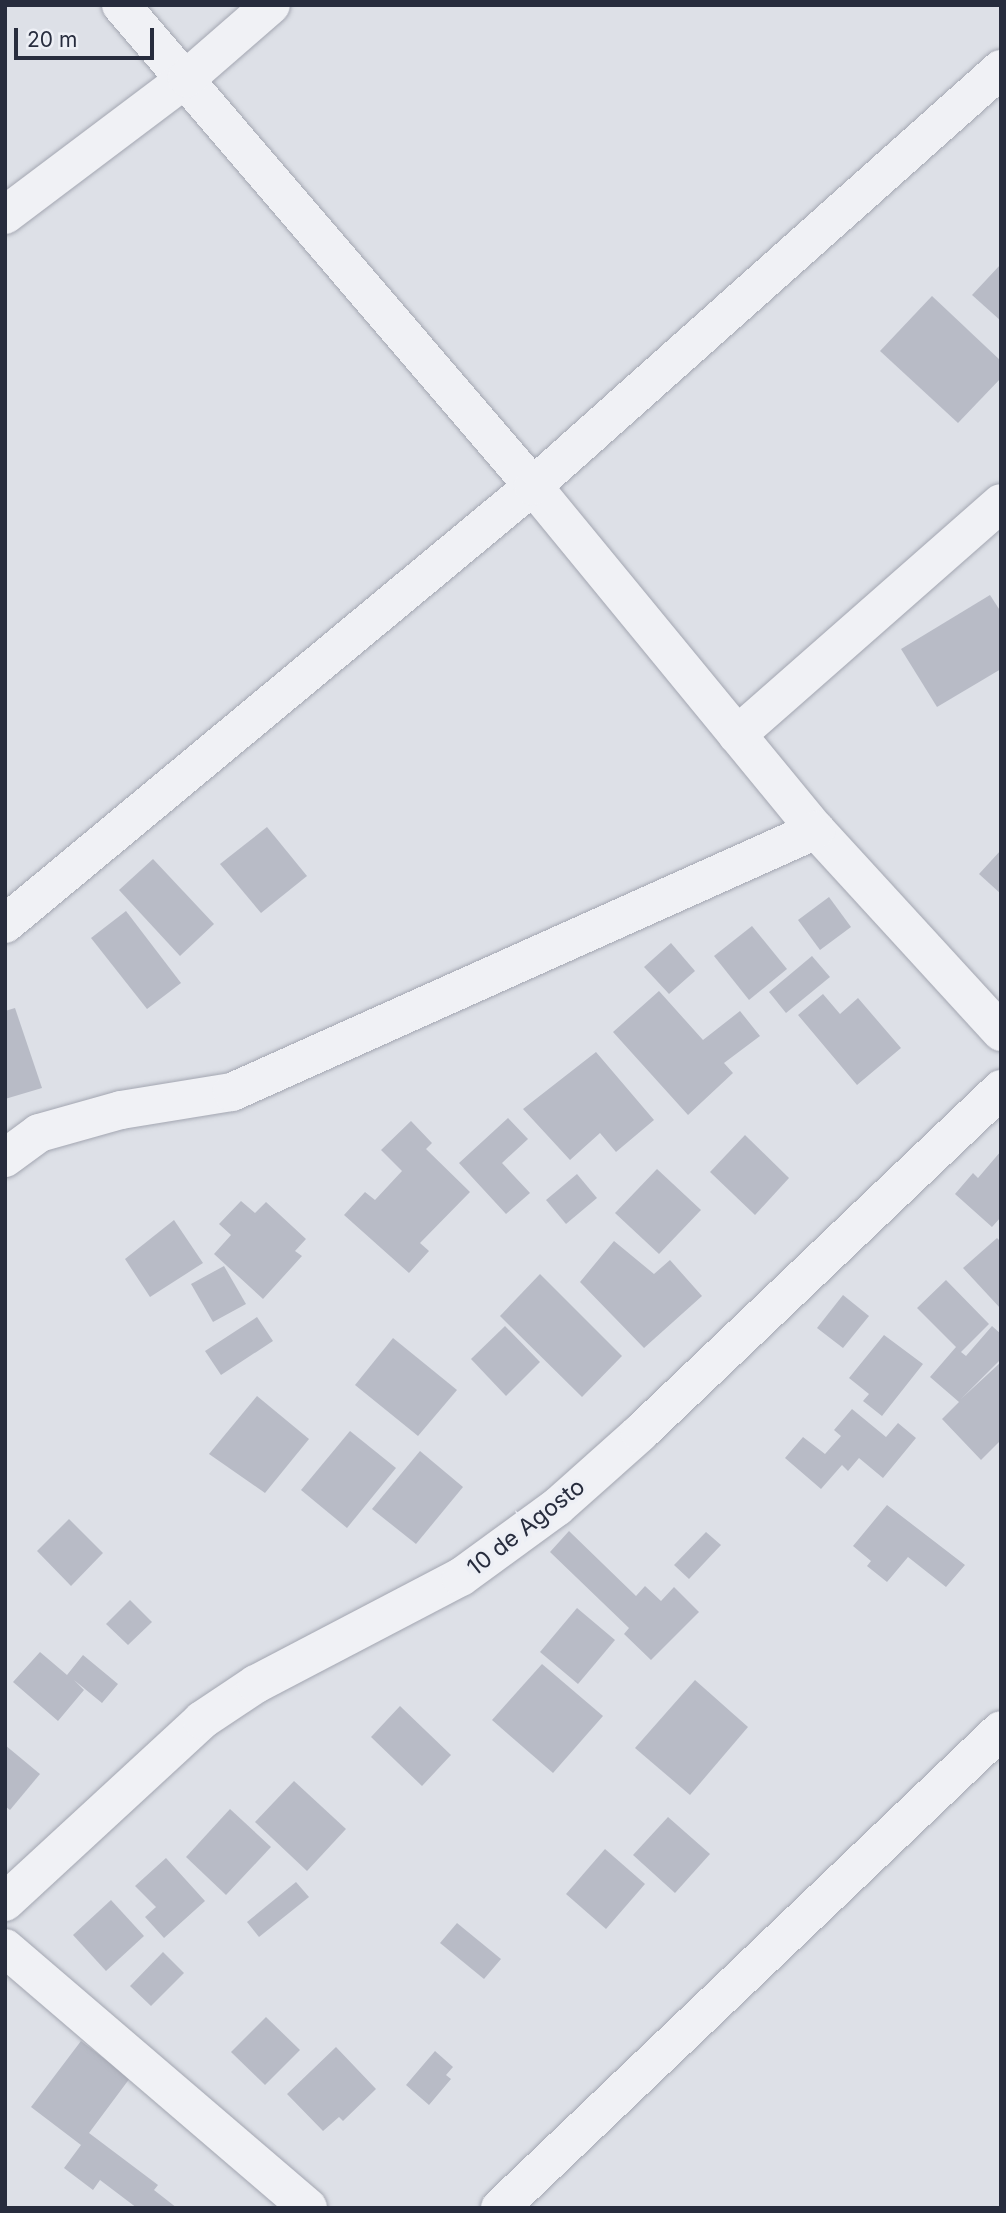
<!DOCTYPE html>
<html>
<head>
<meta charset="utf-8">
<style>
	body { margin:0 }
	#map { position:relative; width:1006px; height:2213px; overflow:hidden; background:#dde0e7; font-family:Inter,sans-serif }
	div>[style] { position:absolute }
	.building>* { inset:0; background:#b8bbc6 }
	.roads { filter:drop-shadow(0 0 2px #a3a6b1) drop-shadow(0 0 2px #a3a6b1) }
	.minor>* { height:38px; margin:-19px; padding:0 19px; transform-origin:19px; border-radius:19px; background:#f0f1f5 }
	span { translate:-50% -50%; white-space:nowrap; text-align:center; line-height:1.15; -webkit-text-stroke:7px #edeff5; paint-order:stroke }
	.street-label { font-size:23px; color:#272c3d }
	.frame { position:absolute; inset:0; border:7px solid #272c3d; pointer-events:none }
	.scale { position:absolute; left:14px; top:28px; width:140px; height:32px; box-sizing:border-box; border:4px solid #272c3d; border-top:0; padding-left:9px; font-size:21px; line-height:24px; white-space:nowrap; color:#272c3d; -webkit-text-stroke:5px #edeff5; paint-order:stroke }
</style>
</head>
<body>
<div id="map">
	<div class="building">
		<i style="clip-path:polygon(1001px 264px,1001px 321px,972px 295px)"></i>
		<i style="clip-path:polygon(932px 296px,1001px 361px,1001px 378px,958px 423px,880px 351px)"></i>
		<i style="clip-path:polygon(990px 595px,1001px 612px,1001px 669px,937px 707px,901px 649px)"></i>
		<i style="clip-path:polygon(267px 827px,307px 876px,261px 913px,220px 864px)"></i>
		<i style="clip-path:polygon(1001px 850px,1001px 894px,979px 874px)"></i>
		<i style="clip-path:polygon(153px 859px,214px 924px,180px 956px,119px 890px)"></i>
		<i style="clip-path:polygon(829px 897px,851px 927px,820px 950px,798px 920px)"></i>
		<i style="clip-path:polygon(126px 911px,181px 983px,147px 1009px,91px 938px)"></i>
		<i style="clip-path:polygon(752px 926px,787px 969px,749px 1000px,714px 956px)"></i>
		<i style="clip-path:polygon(671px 943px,695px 971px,669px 994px,644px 967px)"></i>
		<i style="clip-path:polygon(812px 956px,830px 977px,786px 1013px,769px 992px)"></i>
		<i style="clip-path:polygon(659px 991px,703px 1040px,740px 1011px,760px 1036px,724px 1063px,733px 1073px,688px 1115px,613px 1032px)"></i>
		<i style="clip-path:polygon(823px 994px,840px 1014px,858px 998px,901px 1048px,857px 1085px,798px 1015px)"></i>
		<i style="clip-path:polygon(15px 1008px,42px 1088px,5px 1099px,5px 1011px)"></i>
		<i style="clip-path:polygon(596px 1052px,654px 1120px,616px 1152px,600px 1133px,570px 1160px,523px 1109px)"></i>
		<i style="clip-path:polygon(508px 1118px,528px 1139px,502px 1163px,530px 1193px,506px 1214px,459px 1163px)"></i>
		<i style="clip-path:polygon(411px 1121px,432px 1143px,426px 1149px,470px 1192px,420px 1243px,429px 1251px,409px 1273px,344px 1215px,365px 1192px,375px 1200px,402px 1171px,381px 1150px)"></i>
		<i style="clip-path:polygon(745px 1135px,789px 1178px,755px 1215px,710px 1172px)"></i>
		<i style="clip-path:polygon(1001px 1151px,1001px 1217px,992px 1227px,955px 1194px,973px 1173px,978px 1178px)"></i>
		<i style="clip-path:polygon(657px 1169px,701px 1210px,659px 1254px,615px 1213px)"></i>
		<i style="clip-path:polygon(577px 1174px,597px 1198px,566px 1224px,546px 1200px)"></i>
		<i style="clip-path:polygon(241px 1201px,255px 1213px,266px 1202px,306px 1239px,295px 1251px,302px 1256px,263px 1299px,214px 1254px,231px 1235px,219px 1224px)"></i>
		<i style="clip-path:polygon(174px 1220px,203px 1263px,150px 1297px,125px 1259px)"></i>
		<i style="clip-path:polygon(997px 1238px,1001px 1242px,1001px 1309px,963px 1268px)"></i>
		<i style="clip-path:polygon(614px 1241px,654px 1274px,670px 1260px,702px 1296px,644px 1348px,580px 1282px)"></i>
		<i style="clip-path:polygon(224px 1266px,246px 1304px,213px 1322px,191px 1284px)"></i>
		<i style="clip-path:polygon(540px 1274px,622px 1356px,582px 1397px,500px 1316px)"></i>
		<i style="clip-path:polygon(946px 1280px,989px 1324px,961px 1352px,966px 1356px,992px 1326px,1001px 1334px,1001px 1359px,961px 1399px,1001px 1362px,1001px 1440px,981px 1460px,942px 1419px,959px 1402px,930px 1377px,956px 1347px,917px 1308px)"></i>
		<i style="clip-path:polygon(843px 1295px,869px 1316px,843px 1348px,817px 1328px)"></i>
		<i style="clip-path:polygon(257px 1317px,273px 1341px,221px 1375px,205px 1351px)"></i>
		<i style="clip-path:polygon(505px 1326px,540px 1362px,506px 1396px,471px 1359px)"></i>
		<i style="clip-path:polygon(884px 1335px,923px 1364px,882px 1416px,863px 1401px,869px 1394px,849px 1378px)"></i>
		<i style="clip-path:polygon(393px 1338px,457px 1390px,418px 1436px,355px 1385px)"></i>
		<i style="clip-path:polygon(257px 1396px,309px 1439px,265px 1493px,209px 1454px)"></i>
		<i style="clip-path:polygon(852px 1409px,886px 1437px,898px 1423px,916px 1438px,883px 1478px,859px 1458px,848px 1471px,842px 1465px,821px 1489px,785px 1458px,803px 1437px,825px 1454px,841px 1436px,834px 1430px)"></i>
		<i style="clip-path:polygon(350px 1431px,396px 1468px,347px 1528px,301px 1490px)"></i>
		<i style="clip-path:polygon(420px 1451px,463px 1487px,416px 1544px,372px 1509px)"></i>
		<i style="clip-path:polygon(887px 1505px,965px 1565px,946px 1587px,908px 1557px,887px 1582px,867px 1566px,871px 1561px,853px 1546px)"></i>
		<i style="clip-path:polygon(69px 1519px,103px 1553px,71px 1586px,37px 1551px)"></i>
		<i style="clip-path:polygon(569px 1531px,636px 1596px,645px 1586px,661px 1601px,674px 1587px,699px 1612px,651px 1660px,624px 1634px,629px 1628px,550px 1552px)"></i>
		<i style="clip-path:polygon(706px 1532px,721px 1545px,689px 1579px,674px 1565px)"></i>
		<i style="clip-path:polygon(130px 1600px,152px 1622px,128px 1645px,106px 1624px)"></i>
		<i style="clip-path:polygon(577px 1608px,615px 1640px,578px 1684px,540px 1652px)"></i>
		<i style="clip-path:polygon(40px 1652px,67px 1675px,83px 1655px,118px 1684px,102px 1703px,74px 1680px,84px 1690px,58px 1721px,13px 1682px)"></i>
		<i style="clip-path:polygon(542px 1664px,603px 1716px,553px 1773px,492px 1720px)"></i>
		<i style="clip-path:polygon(695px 1680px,748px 1727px,690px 1795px,635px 1748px)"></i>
		<i style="clip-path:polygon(400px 1706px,451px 1755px,422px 1786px,371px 1737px)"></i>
		<i style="clip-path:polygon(5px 1745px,40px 1774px,10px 1810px,5px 1806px)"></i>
		<i style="clip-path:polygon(294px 1781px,346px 1829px,307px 1871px,255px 1822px)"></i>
		<i style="clip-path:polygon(230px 1809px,271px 1847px,226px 1895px,186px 1857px)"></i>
		<i style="clip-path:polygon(668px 1817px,710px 1854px,675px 1893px,633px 1855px)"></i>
		<i style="clip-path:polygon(605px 1849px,645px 1884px,606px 1929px,566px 1894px)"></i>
		<i style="clip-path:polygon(166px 1858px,205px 1901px,164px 1938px,145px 1917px,156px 1907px,135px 1886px)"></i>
		<i style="clip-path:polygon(296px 1882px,309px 1897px,259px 1937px,247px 1922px)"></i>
		<i style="clip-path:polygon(111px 1900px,144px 1936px,106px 1971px,73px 1935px)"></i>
		<i style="clip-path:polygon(457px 1923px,501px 1959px,484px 1979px,440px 1943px)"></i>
		<i style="clip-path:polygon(163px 1952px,184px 1973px,151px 2006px,130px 1986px)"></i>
		<i style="clip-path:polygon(266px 2017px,300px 2050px,265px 2085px,231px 2052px)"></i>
		<i style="clip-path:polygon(81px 2041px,130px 2078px,89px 2133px,158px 2185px,154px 2190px,177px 2208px,137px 2208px,100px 2180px,93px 2190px,64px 2168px,81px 2145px,31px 2107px)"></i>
		<i style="clip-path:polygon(336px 2047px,376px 2089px,343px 2121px,339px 2117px,323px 2131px,287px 2094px)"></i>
		<i style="clip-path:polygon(435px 2051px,453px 2067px,446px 2075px,451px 2079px,429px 2105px,406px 2085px)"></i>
	</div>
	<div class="roads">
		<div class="minor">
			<i style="left:121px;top:5px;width:633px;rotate:49.42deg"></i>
			<i style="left:533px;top:486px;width:445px;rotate:50.6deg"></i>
			<i style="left:816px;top:830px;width:274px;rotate:47.5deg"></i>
			<i style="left:5px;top:215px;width:228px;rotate:-37deg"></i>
			<i style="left:187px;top:78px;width:111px;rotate:-41deg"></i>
			<i style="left:737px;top:735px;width:351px;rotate:-41.3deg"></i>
			<i style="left:5px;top:924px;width:686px;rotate:-39.68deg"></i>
			<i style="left:533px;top:486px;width:627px;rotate:-41.7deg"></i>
			<i style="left:5px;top:1158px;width:42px;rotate:-36.3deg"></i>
			<i style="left:39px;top:1133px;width:85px;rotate:-15.7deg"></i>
			<i style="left:121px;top:1110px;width:112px;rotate:-9.2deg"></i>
			<i style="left:232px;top:1092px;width:640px;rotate:-24.16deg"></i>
			<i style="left:5px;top:1902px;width:268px;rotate:-42.7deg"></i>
			<i style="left:202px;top:1720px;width:65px;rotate:-33.7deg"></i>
			<i style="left:256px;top:1684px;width:231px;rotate:-27.6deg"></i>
			<i style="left:461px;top:1577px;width:119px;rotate:-36.1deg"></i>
			<i style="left:557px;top:1507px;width:111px;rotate:-41.7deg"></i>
			<i style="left:640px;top:1433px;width:499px;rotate:-43.6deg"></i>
			<i style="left:5px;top:1948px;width:399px;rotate:40.6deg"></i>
			<i style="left:500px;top:2208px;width:692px;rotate:-43.65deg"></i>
		</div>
	</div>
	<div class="street-label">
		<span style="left:526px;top:1527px;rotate:-38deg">10 de Agosto</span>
	</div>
	<div class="frame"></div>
	<div class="scale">20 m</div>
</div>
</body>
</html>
